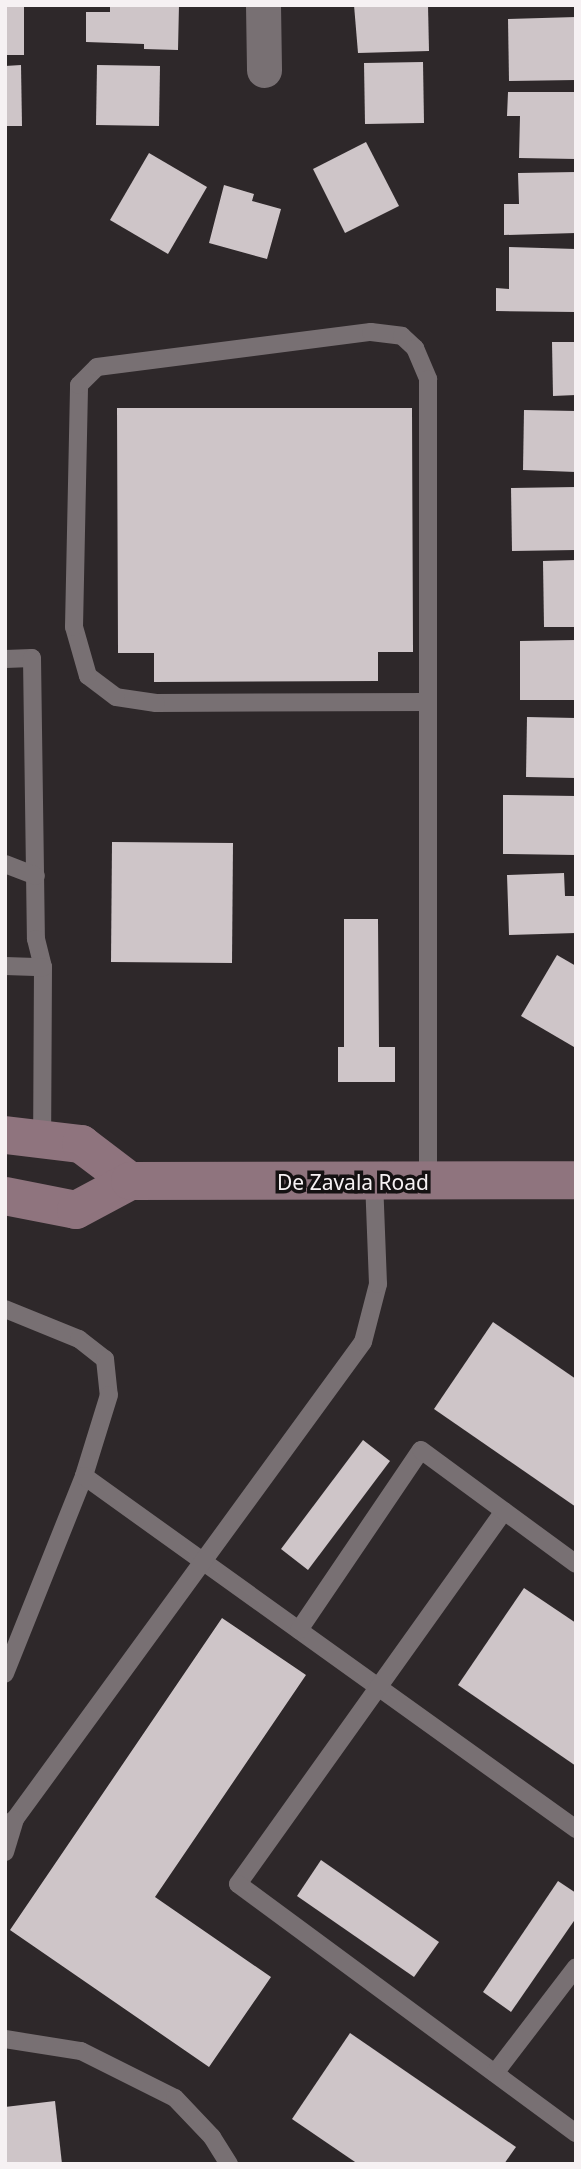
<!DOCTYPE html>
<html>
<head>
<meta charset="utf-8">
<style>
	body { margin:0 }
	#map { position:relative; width:581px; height:2169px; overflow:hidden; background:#2e282a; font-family:"Noto Sans",sans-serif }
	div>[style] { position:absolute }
	.building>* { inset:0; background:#cec5c8 }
	.lane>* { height:18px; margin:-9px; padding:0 9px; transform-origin:9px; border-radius:9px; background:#787073 }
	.street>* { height:35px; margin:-17.5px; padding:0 17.5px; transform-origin:17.5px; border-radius:17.5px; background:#787073 }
	.secondary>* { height:38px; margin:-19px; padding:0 19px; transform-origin:19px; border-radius:19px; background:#8f747e }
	span { translate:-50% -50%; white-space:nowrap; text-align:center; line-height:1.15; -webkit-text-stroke:7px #141112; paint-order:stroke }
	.street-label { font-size:21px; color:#f6f1f3 }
	.frame { position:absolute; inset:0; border:7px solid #f6f1f3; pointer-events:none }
</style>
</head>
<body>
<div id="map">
	<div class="building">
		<i style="clip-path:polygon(5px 5px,24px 5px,24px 55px,5px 55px)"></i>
		<i style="clip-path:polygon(110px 5px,179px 5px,178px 50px,144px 49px,144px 44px,86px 42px,86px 12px,110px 12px)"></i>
		<i style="clip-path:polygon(354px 5px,428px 5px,429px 51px,358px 53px)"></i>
		<i style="clip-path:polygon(576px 17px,576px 80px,509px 81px,508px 19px)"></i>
		<i style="clip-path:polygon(423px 62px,424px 123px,365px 124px,364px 63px)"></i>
		<i style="clip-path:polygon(21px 65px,22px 126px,5px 126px,5px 66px)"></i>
		<i style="clip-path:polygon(97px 65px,160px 66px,159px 126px,96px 125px)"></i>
		<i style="clip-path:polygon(508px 92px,576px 92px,576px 159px,519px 158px,520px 116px,507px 116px)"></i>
		<i style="clip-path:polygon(366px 142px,399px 206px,345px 233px,313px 169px)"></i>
		<i style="clip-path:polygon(149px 153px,207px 187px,168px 254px,110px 220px)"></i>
		<i style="clip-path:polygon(576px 172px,576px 233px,504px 235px,504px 204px,519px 204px,518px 173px)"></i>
		<i style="clip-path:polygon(224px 185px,254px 194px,252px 201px,281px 209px,267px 259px,209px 243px)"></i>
		<i style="clip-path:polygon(509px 247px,576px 249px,576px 312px,496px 311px,496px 288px,509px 289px)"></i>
		<i style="clip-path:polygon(552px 342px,576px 342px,576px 395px,553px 396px)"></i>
		<i style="clip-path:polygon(117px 408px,412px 408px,413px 652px,378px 652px,378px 681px,154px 682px,154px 653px,118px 653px)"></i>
		<i style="clip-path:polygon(524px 410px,576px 411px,576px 472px,523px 470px)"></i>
		<i style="clip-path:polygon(576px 487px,576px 550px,512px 551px,511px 488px)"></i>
		<i style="clip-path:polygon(576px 560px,576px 627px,544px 627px,543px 561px)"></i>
		<i style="clip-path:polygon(576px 640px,576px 700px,520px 700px,520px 641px)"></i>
		<i style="clip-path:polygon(527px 717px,576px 718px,576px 778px,526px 777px)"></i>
		<i style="clip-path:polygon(503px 795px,576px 796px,576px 855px,503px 854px)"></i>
		<i style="clip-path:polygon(112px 842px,233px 843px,232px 963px,111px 962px)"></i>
		<i style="clip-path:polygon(564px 873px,565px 896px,575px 896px,576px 933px,509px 935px,507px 875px)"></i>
		<i style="clip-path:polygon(344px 919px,378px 919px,379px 1047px,395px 1047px,395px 1082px,338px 1082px,338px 1047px,344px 1047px)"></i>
		<i style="clip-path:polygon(557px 955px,576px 966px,574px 1047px,521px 1016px)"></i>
		<i style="clip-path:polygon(493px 1322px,576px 1379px,576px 1507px,434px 1409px)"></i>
		<i style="clip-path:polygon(363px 1440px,390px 1461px,308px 1570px,281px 1549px)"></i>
		<i style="clip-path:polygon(524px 1588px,576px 1623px,576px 1766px,458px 1685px)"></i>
		<i style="clip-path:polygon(222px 1618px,306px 1675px,155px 1897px,271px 1977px,209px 2067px,10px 1930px)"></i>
		<i style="clip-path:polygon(321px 1860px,439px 1942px,414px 1977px,297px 1896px)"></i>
		<i style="clip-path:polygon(558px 1881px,576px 1893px,576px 1918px,511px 2012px,483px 1992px)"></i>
		<i style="clip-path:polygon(350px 2033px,516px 2147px,504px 2164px,358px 2164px,292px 2119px)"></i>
		<i style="clip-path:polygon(55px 2101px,62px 2164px,5px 2164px,5px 2107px)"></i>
	</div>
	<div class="lane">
		<i style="left:5px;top:659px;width:27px;rotate:-2deg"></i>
		<i style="left:32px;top:658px;width:281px;rotate:89.2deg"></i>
		<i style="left:36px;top:939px;width:29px;rotate:76deg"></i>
		<i style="left:43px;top:967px;width:174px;rotate:90.3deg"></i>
		<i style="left:428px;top:702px;width:272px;rotate:179.8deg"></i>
		<i style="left:156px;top:703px;width:40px;rotate:-171.5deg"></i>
		<i style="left:116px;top:697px;width:35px;rotate:-143deg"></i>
		<i style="left:88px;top:676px;width:51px;rotate:-105.9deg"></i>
		<i style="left:74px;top:627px;width:242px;rotate:-88.8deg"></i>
		<i style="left:79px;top:385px;width:25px;rotate:-45deg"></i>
		<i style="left:97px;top:367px;width:276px;rotate:-7.3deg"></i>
		<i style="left:371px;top:332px;width:31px;rotate:7deg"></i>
		<i style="left:402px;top:336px;width:18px;rotate:43deg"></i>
		<i style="left:415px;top:348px;width:34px;rotate:67deg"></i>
		<i style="left:428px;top:379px;width:802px;rotate:90deg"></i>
		<i style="left:5px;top:864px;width:33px;rotate:21deg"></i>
		<i style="left:5px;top:966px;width:38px;rotate:2deg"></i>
		<i style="left:5px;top:1309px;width:80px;rotate:22.1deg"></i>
		<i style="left:79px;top:1339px;width:33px;rotate:38deg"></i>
		<i style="left:105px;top:1359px;width:36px;rotate:84deg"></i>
		<i style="left:109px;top:1395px;width:85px;rotate:107.2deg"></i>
		<i style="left:84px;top:1476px;width:213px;rotate:111.8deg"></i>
		<i style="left:84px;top:1476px;width:606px;rotate:35.66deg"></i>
		<i style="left:504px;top:1511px;width:458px;rotate:125.5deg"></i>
		<i style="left:238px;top:1884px;width:420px;rotate:36.4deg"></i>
		<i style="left:299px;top:1630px;width:217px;rotate:-55.9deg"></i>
		<i style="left:421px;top:1450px;width:192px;rotate:36.3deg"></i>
		<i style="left:5px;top:1826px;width:12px;rotate:-35deg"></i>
		<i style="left:15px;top:1819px;width:590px;rotate:-53.89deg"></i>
		<i style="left:363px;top:1342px;width:60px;rotate:-75.5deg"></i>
		<i style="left:378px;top:1284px;width:102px;rotate:-92.2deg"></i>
		<i style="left:5px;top:1852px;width:34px;rotate:-73deg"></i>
		<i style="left:5px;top:2039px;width:77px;rotate:9deg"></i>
		<i style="left:81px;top:2051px;width:105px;rotate:26.6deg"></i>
		<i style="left:175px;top:2098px;width:54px;rotate:46.5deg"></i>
		<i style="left:212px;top:2137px;width:32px;rotate:58deg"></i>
		<i style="left:495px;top:2073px;width:133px;rotate:-52.6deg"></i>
	</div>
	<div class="street">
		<i style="left:263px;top:5px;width:65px;rotate:89.1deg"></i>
	</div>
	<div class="secondary">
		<i style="left:5px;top:1135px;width:77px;rotate:6.8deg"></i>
		<i style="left:81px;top:1144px;width:61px;rotate:37.1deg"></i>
		<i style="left:5px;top:1196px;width:72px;rotate:11.2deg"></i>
		<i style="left:76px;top:1210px;width:61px;rotate:-28.2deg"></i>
		<i style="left:130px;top:1181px;width:446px;rotate:-0.1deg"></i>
	</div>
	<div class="street-label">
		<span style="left:353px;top:1182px">De Zavala Road</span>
	</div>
	<div class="frame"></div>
</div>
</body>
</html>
